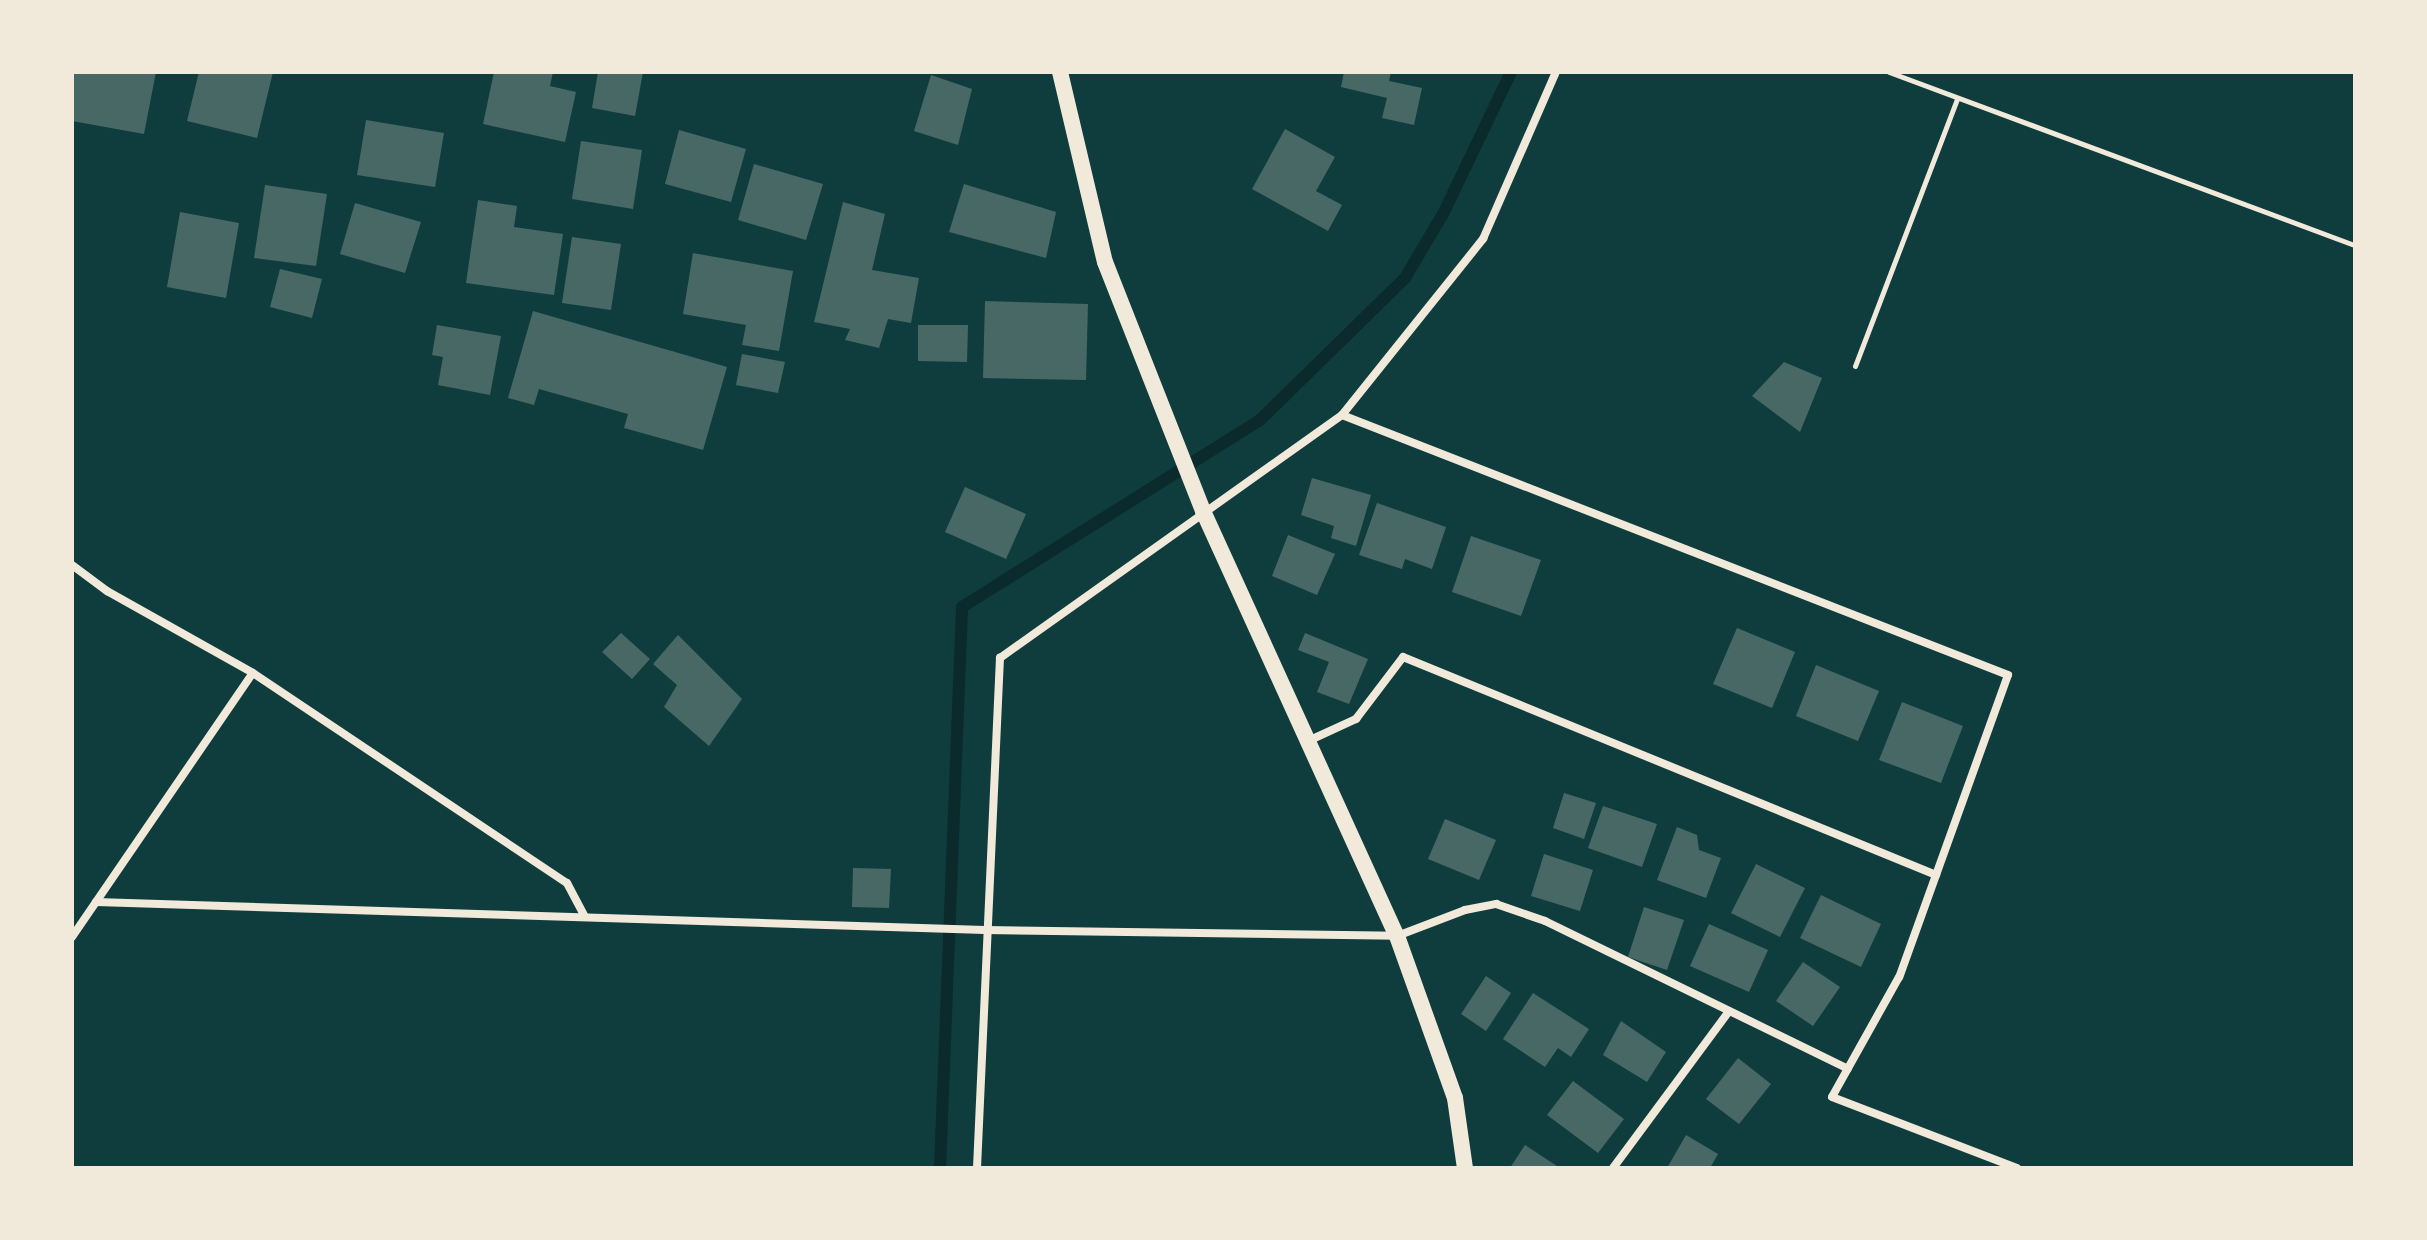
<!DOCTYPE html>
<html>
<head>
<meta charset="utf-8">
<style>
	body { margin:0 }
	#map { position:relative; width:2427px; height:1240px; overflow:hidden; background:#0f3d3e; font-family:"PT Sans Narrow",sans-serif }
	div>[style] { position:absolute }
	.stream>* { height:12px; margin:-6px; padding:0 6px; transform-origin:6px; border-radius:6px; background:#0a2a2b }
	.building>* { inset:0; background:#486865 }
	.path>* { height:5px; margin:-2.5px; padding:0 2.5px; transform-origin:2.5px; border-radius:2.5px; background:#f1e9da }
	.minor>* { height:8px; margin:-4px; padding:0 4px; transform-origin:4px; border-radius:4px; background:#f1e9da }
	.secondary>* { height:16px; margin:-8px; padding:0 8px; transform-origin:8px; border-radius:8px; background:#f1e9da }
	span { translate:-50% -50%; white-space:nowrap; text-align:center; line-height:1.15; -webkit-text-stroke:8px #f1e9da; paint-order:stroke }
	.frame { position:absolute; inset:0; border:74px solid #f1e9da; pointer-events:none }
</style>
</head>
<body>
<div id="map">
	<div class="stream">
		<i style="left:940px;top:1168px;width:561px;rotate:-87.75deg"></i>
		<i style="left:962px;top:607px;width:350px;rotate:-32.1deg"></i>
		<i style="left:1259px;top:421px;width:204px;rotate:-44.4deg"></i>
		<i style="left:1405px;top:278px;width:77px;rotate:-59.4deg"></i>
		<i style="left:1444px;top:212px;width:155px;rotate:-64.4deg"></i>
	</div>
	<div class="building">
		<i style="clip-path:polygon(72px 72px,156px 72px,144px 134px,72px 121px)"></i>
		<i style="clip-path:polygon(199px 72px,273px 72px,257px 138px,187px 121px)"></i>
		<i style="clip-path:polygon(494px 72px,553px 72px,550px 86px,576px 92px,565px 142px,483px 124px)"></i>
		<i style="clip-path:polygon(598px 72px,643px 72px,635px 116px,592px 108px)"></i>
		<i style="clip-path:polygon(1344px 72px,1391px 72px,1389px 81px,1422px 88px,1414px 125px,1382px 118px,1387px 98px,1341px 87px)"></i>
		<i style="clip-path:polygon(931px 75px,972px 89px,958px 145px,914px 131px)"></i>
		<i style="clip-path:polygon(366px 120px,444px 133px,435px 187px,357px 175px)"></i>
		<i style="clip-path:polygon(1285px 129px,1335px 157px,1316px 191px,1342px 205px,1328px 231px,1252px 189px)"></i>
		<i style="clip-path:polygon(679px 130px,746px 149px,731px 202px,665px 184px)"></i>
		<i style="clip-path:polygon(581px 141px,642px 150px,633px 209px,572px 199px)"></i>
		<i style="clip-path:polygon(754px 164px,823px 184px,806px 240px,738px 220px)"></i>
		<i style="clip-path:polygon(964px 184px,1056px 212px,1046px 258px,949px 232px)"></i>
		<i style="clip-path:polygon(265px 185px,327px 194px,316px 266px,254px 258px)"></i>
		<i style="clip-path:polygon(478px 200px,517px 206px,514px 227px,563px 234px,554px 295px,466px 283px)"></i>
		<i style="clip-path:polygon(843px 202px,885px 214px,872px 270px,919px 278px,911px 323px,888px 319px,879px 348px,845px 340px,850px 329px,814px 322px)"></i>
		<i style="clip-path:polygon(355px 203px,421px 222px,405px 273px,340px 254px)"></i>
		<i style="clip-path:polygon(180px 212px,239px 223px,226px 298px,167px 287px)"></i>
		<i style="clip-path:polygon(572px 237px,621px 244px,611px 310px,562px 303px)"></i>
		<i style="clip-path:polygon(693px 253px,793px 271px,779px 351px,742px 345px,746px 325px,683px 314px)"></i>
		<i style="clip-path:polygon(280px 269px,322px 279px,312px 318px,270px 307px)"></i>
		<i style="clip-path:polygon(985px 301px,1088px 304px,1086px 380px,983px 378px)"></i>
		<i style="clip-path:polygon(533px 311px,727px 367px,703px 450px,624px 428px,628px 414px,539px 389px,534px 405px,508px 398px)"></i>
		<i style="clip-path:polygon(437px 325px,501px 336px,490px 395px,438px 385px,443px 357px,432px 355px)"></i>
		<i style="clip-path:polygon(918px 325px,968px 325px,967px 362px,918px 361px)"></i>
		<i style="clip-path:polygon(742px 354px,785px 362px,778px 393px,736px 385px)"></i>
		<i style="clip-path:polygon(1784px 362px,1822px 378px,1800px 432px,1752px 396px)"></i>
		<i style="clip-path:polygon(1312px 478px,1371px 495px,1356px 546px,1331px 538px,1334px 526px,1301px 515px)"></i>
		<i style="clip-path:polygon(965px 487px,1026px 514px,1006px 559px,945px 532px)"></i>
		<i style="clip-path:polygon(1377px 503px,1446px 527px,1432px 569px,1405px 559px,1402px 569px,1359px 555px)"></i>
		<i style="clip-path:polygon(1288px 535px,1335px 554px,1317px 595px,1272px 576px)"></i>
		<i style="clip-path:polygon(1471px 536px,1541px 560px,1521px 616px,1452px 592px)"></i>
		<i style="clip-path:polygon(1737px 628px,1795px 652px,1772px 708px,1713px 684px)"></i>
		<i style="clip-path:polygon(621px 633px,650px 659px,632px 679px,602px 652px)"></i>
		<i style="clip-path:polygon(1305px 633px,1368px 659px,1349px 704px,1317px 692px,1329px 662px,1298px 650px)"></i>
		<i style="clip-path:polygon(678px 635px,742px 699px,709px 746px,664px 707px,677px 685px,653px 664px)"></i>
		<i style="clip-path:polygon(1816px 665px,1879px 691px,1858px 741px,1796px 716px)"></i>
		<i style="clip-path:polygon(1902px 702px,1963px 726px,1941px 783px,1879px 760px)"></i>
		<i style="clip-path:polygon(1564px 793px,1596px 803px,1584px 839px,1553px 828px)"></i>
		<i style="clip-path:polygon(1603px 806px,1657px 824px,1642px 867px,1588px 848px)"></i>
		<i style="clip-path:polygon(1445px 819px,1496px 840px,1479px 880px,1428px 859px)"></i>
		<i style="clip-path:polygon(1677px 827px,1697px 835px,1699px 850px,1721px 858px,1706px 898px,1657px 880px)"></i>
		<i style="clip-path:polygon(1544px 854px,1593px 870px,1580px 911px,1531px 896px)"></i>
		<i style="clip-path:polygon(1756px 864px,1805px 888px,1780px 937px,1731px 913px)"></i>
		<i style="clip-path:polygon(853px 868px,891px 869px,889px 908px,852px 907px)"></i>
		<i style="clip-path:polygon(1821px 895px,1881px 924px,1861px 967px,1800px 938px)"></i>
		<i style="clip-path:polygon(1644px 907px,1684px 920px,1667px 970px,1628px 957px)"></i>
		<i style="clip-path:polygon(1709px 924px,1768px 950px,1749px 992px,1690px 966px)"></i>
		<i style="clip-path:polygon(1803px 962px,1840px 987px,1813px 1026px,1776px 1001px)"></i>
		<i style="clip-path:polygon(1486px 976px,1511px 993px,1486px 1031px,1461px 1014px)"></i>
		<i style="clip-path:polygon(1533px 993px,1589px 1029px,1571px 1057px,1558px 1048px,1545px 1067px,1503px 1039px)"></i>
		<i style="clip-path:polygon(1621px 1021px,1666px 1052px,1647px 1082px,1603px 1055px)"></i>
		<i style="clip-path:polygon(1738px 1058px,1771px 1084px,1739px 1124px,1706px 1099px)"></i>
		<i style="clip-path:polygon(1573px 1081px,1624px 1119px,1598px 1153px,1547px 1115px)"></i>
		<i style="clip-path:polygon(1686px 1135px,1718px 1154px,1710px 1168px,1667px 1168px)"></i>
		<i style="clip-path:polygon(1525px 1145px,1560px 1168px,1510px 1168px)"></i>
	</div>
	<div class="path">
		<i style="left:1889px;top:72px;width:497px;rotate:20.4deg"></i>
		<i style="left:1855px;top:366px;width:286px;rotate:-69.1deg"></i>
	</div>
	<div class="minor">
		<i style="left:1342px;top:415px;width:715px;rotate:21.33deg"></i>
		<i style="left:2008px;top:675px;width:321px;rotate:109.8deg"></i>
		<i style="left:1899px;top:977px;width:137px;rotate:119.2deg"></i>
		<i style="left:1832px;top:1097px;width:198px;rotate:21deg"></i>
		<i style="left:72px;top:565px;width:44px;rotate:36.6deg"></i>
		<i style="left:107px;top:591px;width:167px;rotate:29.3deg"></i>
		<i style="left:253px;top:673px;width:378px;rotate:33.8deg"></i>
		<i style="left:567px;top:883px;width:38px;rotate:62deg"></i>
		<i style="left:1308px;top:741px;width:53px;rotate:-24.6deg"></i>
		<i style="left:1356px;top:719px;width:78px;rotate:-52.8deg"></i>
		<i style="left:1403px;top:657px;width:576px;rotate:22.24deg"></i>
		<i style="left:96px;top:902px;width:889px;rotate:1.8deg"></i>
		<i style="left:985px;top:930px;width:412px;rotate:0.8deg"></i>
		<i style="left:1397px;top:936px;width:73px;rotate:-20.9deg"></i>
		<i style="left:1465px;top:910px;width:32px;rotate:-11deg"></i>
		<i style="left:1496px;top:904px;width:52px;rotate:19.1deg"></i>
		<i style="left:1545px;top:921px;width:337px;rotate:26deg"></i>
		<i style="left:72px;top:937px;width:320px;rotate:-55.6deg"></i>
		<i style="left:977px;top:1168px;width:511px;rotate:-87.42deg"></i>
		<i style="left:1000px;top:658px;width:420px;rotate:-35.4deg"></i>
		<i style="left:1342px;top:415px;width:226px;rotate:-51.3deg"></i>
		<i style="left:1483px;top:239px;width:182px;rotate:-66.4deg"></i>
		<i style="left:1613px;top:1168px;width:195px;rotate:-53.5deg"></i>
	</div>
	<div class="secondary">
		<i style="left:1060px;top:72px;width:195px;rotate:76.7deg"></i>
		<i style="left:1105px;top:262px;width:268px;rotate:68.5deg"></i>
		<i style="left:1203px;top:511px;width:467px;rotate:65.5deg"></i>
		<i style="left:1397px;top:936px;width:172px;rotate:70.3deg"></i>
		<i style="left:1455px;top:1098px;width:71px;rotate:81.9deg"></i>
	</div>
	<div class="frame"></div>
</div>
</body>
</html>
